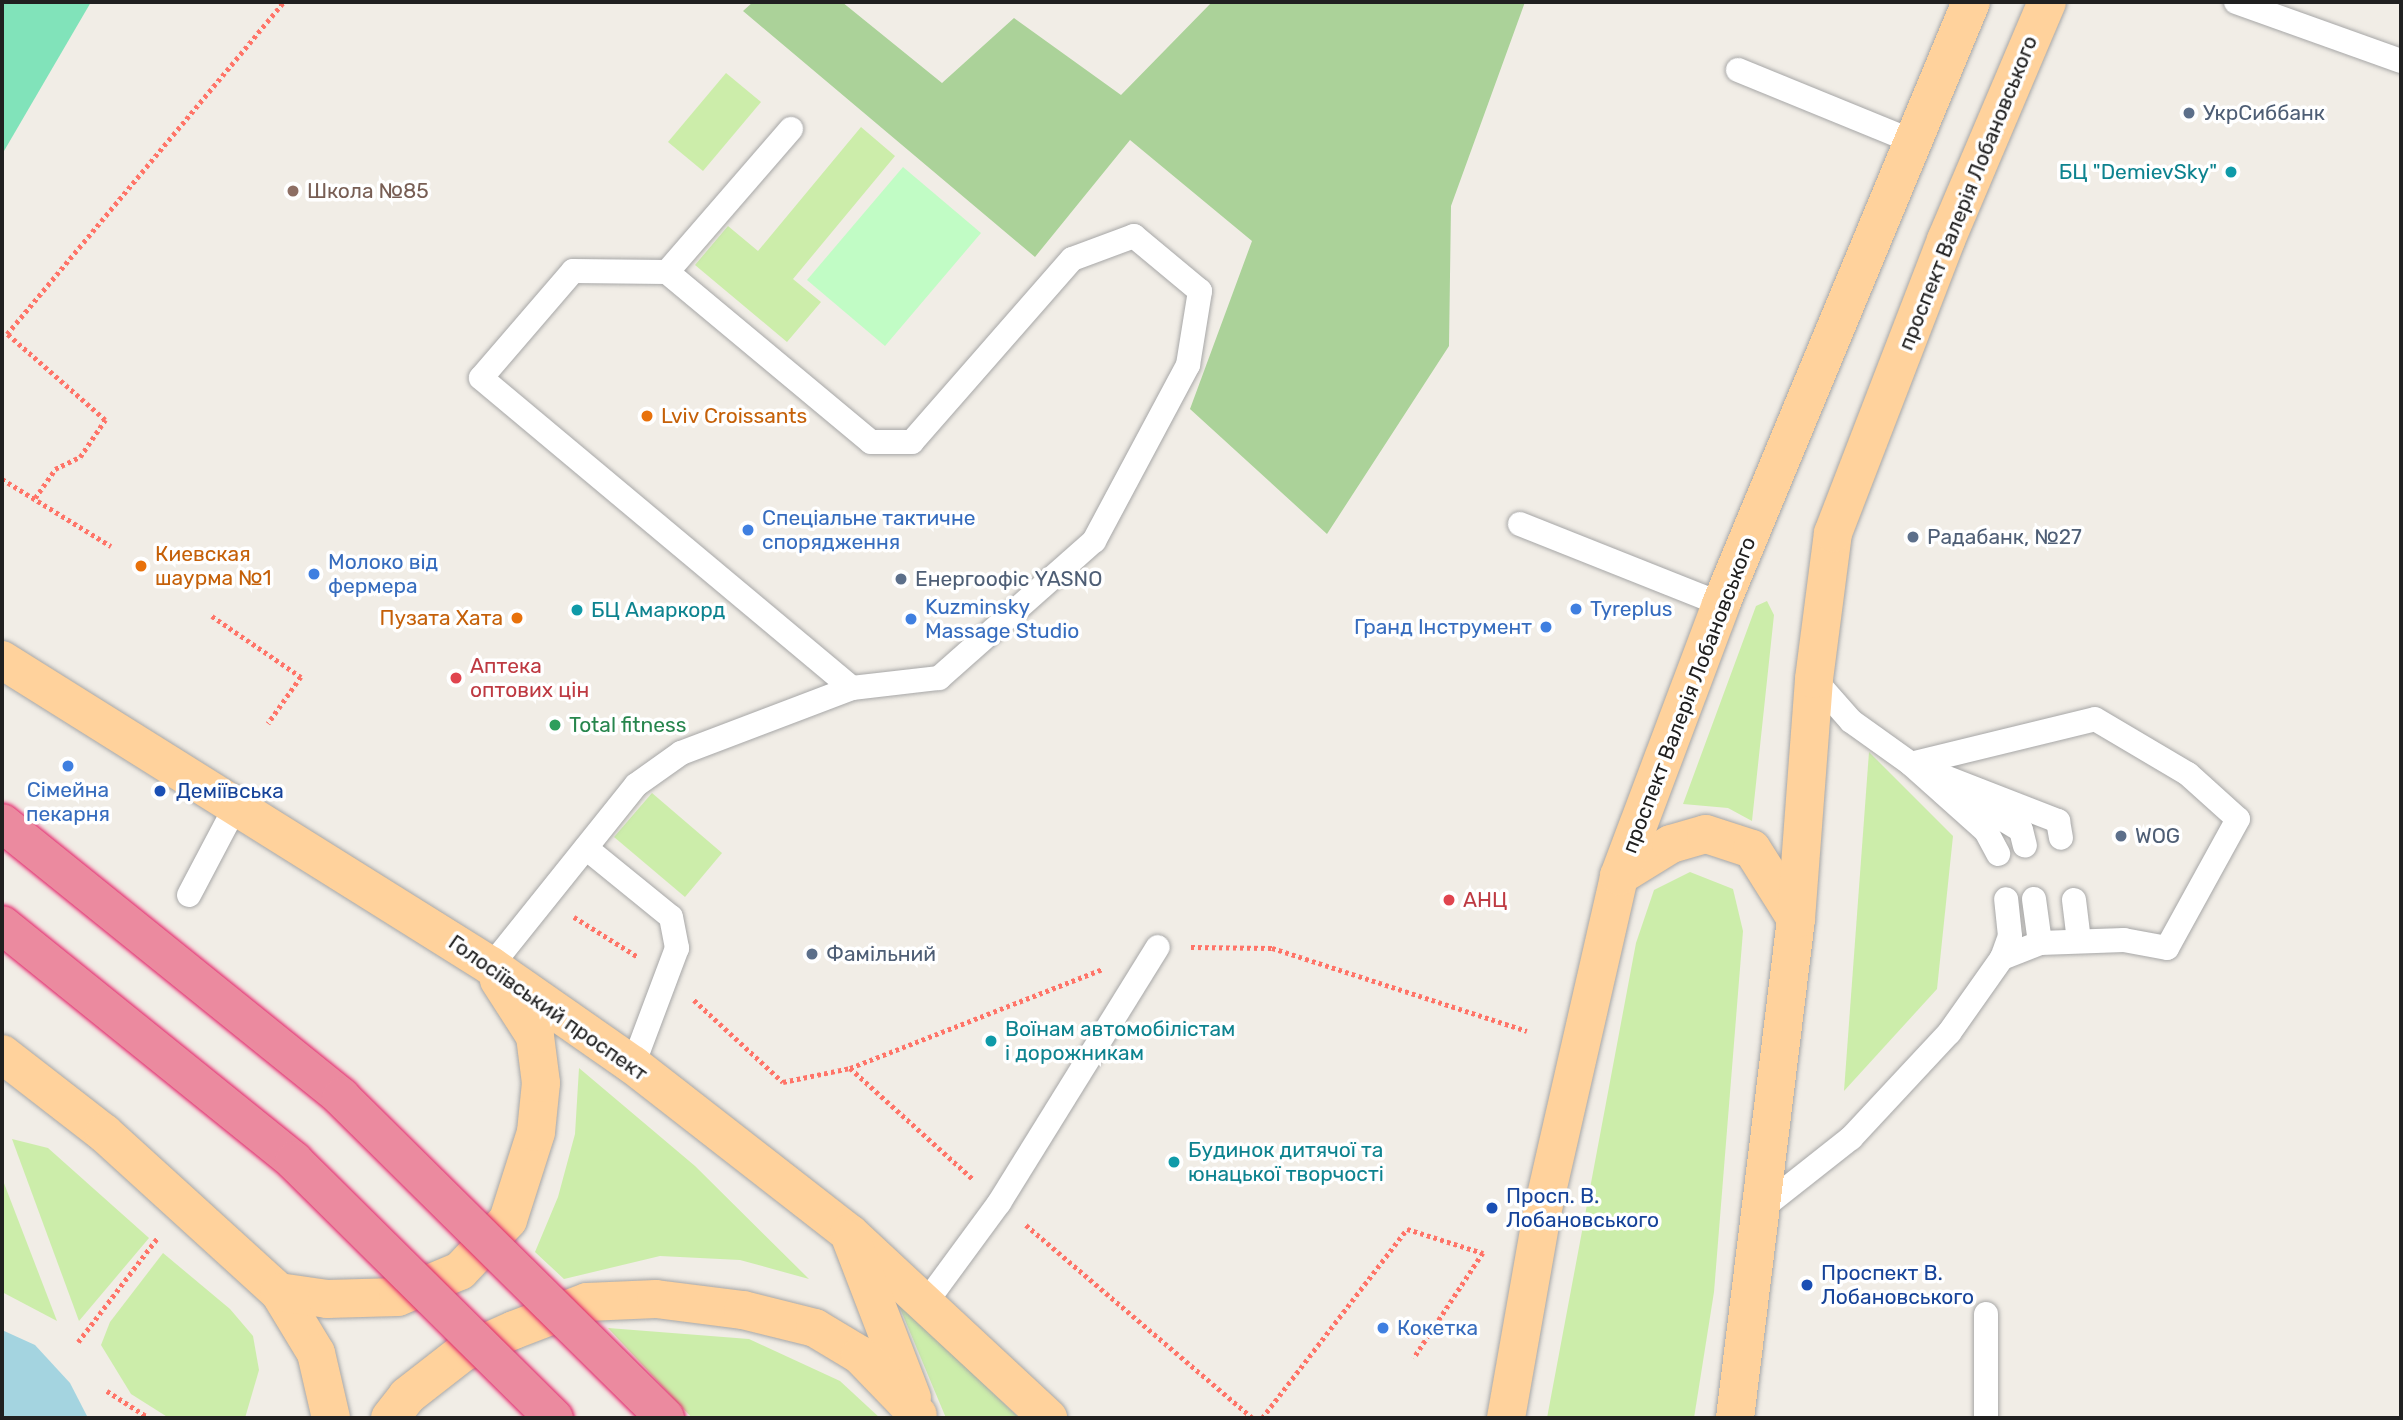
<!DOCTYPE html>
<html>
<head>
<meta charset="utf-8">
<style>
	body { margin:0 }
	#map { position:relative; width:2403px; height:1420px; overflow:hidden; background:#f1ede6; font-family:Rubik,sans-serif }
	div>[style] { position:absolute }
	.grass>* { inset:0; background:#ccedaa }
	.forest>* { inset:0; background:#abd299 }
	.park>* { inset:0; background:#c1fcc5 }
	.pitch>* { inset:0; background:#81e3ba }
	.water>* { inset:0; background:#a4d4e0 }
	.path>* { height:4.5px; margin-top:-2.25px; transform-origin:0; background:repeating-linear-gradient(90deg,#ff7468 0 3.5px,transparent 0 7px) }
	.roads { filter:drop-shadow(0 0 2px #a7a7a7) drop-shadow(0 0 2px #a7a7a7) }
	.lane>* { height:24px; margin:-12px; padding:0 12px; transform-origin:12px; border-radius:12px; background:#fff }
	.primary>* { height:38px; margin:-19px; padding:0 19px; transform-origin:19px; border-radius:19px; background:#ffd29c }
	.bridges { filter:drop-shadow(0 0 2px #e31e67) drop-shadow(0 0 2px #e31e67) }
	.highway-bridge>* { height:38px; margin:-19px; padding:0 19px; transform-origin:19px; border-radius:19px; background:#eb8a9f }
	.dots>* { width:19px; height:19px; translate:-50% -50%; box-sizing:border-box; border:4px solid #fff; border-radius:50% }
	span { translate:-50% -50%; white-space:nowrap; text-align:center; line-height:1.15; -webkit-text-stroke:7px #fff; paint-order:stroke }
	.service-label { font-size:21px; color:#4e5e75 }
	.left { translate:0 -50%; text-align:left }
	.culture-label { font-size:21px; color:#0d838f }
	.right { translate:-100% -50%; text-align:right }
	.education-label { font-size:21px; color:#785e54 }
	.street-label { font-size:21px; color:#202020 }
	.food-label { font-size:21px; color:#c56008 }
	.shop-label { font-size:21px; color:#366cbe }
	.health-label { font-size:21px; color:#be3a42 }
	.leisure-label { font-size:21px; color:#27864d }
	.transit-label { font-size:21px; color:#164399 }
	.frame { position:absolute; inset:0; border:4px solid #202020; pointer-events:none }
</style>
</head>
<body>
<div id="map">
	<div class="grass">
		<i style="clip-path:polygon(726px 73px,761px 102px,703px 171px,668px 142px)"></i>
		<i style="clip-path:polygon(861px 127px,895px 156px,793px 279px,821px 302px,787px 342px,695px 265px,728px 226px,758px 251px)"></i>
		<i style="clip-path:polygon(1767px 601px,1774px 615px,1752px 821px,1728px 808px,1683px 804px,1756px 606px)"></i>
		<i style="clip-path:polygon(1869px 752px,1953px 836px,1937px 989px,1844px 1091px)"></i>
		<i style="clip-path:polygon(652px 793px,722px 853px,685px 897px,614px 837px)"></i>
		<i style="clip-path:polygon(1690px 872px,1733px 889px,1743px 931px,1714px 1292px,1694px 1418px,1547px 1418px,1636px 943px,1654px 890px)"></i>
		<i style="clip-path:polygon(579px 1068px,695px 1166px,809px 1279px,740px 1260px,660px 1256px,564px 1279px,535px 1252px,558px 1197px,575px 1134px)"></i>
		<i style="clip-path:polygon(12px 1139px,48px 1148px,149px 1238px,79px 1321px)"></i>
		<i style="clip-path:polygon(2px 1178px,57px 1321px,2px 1292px)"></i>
		<i style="clip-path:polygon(163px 1253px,230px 1309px,253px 1336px,259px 1370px,245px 1418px,169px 1418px,131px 1394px,101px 1345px,110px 1322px)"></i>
		<i style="clip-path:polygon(897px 1301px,1019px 1418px,946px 1418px)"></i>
		<i style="clip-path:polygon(608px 1328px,749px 1339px,840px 1381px,880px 1418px,692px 1418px)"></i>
	</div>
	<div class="forest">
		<i style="clip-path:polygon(753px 2px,842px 2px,942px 83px,1014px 18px,1121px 95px,1212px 2px,1525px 2px,1451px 206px,1449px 346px,1327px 534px,1190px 409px,1252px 241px,1130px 140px,1035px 257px,743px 11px)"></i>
	</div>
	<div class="park">
		<i style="clip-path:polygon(903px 167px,981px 233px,885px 346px,807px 280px)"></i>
	</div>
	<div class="pitch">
		<i style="clip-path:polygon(2px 2px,91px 2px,4px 151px,2px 149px)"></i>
	</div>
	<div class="water">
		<i style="clip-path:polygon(2px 1330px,35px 1345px,70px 1383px,88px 1418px,2px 1418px)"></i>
	</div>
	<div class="path">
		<i style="left:2px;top:479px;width:128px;rotate:31.6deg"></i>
		<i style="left:35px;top:498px;width:35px;rotate:-55deg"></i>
		<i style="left:55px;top:469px;width:28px;rotate:-26deg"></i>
		<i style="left:80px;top:457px;width:45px;rotate:-56deg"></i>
		<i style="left:105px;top:420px;width:130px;rotate:-138.7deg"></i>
		<i style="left:7px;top:334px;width:432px;rotate:-50.2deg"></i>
		<i style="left:212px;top:616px;width:108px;rotate:34.4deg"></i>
		<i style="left:301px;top:677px;width:57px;rotate:125.1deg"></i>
		<i style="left:574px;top:917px;width:75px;rotate:32deg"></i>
		<i style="left:1191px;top:947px;width:81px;rotate:0.7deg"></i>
		<i style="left:1272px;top:948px;width:268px;rotate:18deg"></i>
		<i style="left:694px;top:1000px;width:121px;rotate:42.7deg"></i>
		<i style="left:783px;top:1082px;width:68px;rotate:-11.8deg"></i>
		<i style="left:850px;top:1068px;width:271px;rotate:-21.4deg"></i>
		<i style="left:850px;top:1068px;width:167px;rotate:42.1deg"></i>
		<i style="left:1026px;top:1225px;width:298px;rotate:40.4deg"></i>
		<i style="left:78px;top:1342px;width:132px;rotate:-52.7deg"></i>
		<i style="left:107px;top:1391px;width:50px;rotate:32.7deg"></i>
		<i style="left:1262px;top:1418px;width:238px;rotate:-52.5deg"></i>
		<i style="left:1407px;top:1229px;width:80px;rotate:17.5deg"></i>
		<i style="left:1483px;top:1253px;width:126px;rotate:123.3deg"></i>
		<i style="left:1816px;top:1418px;width:2px;rotate:-90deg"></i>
	</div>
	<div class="roads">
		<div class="lane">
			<i style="left:2236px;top:2px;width:175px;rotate:19.7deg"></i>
			<i style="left:1738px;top:70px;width:190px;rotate:22.2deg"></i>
			<i style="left:791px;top:129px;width:189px;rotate:130.9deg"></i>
			<i style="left:667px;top:272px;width:94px;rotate:-179.4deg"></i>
			<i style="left:573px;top:271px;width:141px;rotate:130.7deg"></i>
			<i style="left:481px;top:378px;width:483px;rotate:39.9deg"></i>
			<i style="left:1520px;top:524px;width:216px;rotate:21.7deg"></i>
			<i style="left:1814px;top:679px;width:56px;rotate:48.6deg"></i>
			<i style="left:1851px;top:721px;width:74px;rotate:35.6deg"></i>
			<i style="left:1911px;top:764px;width:101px;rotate:41.8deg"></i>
			<i style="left:1986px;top:831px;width:26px;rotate:62deg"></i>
			<i style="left:1911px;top:764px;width:189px;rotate:-13.7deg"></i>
			<i style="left:2095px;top:719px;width:108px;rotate:30.6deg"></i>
			<i style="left:2188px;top:774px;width:67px;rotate:42deg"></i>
			<i style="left:2238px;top:819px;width:147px;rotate:118.8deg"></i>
			<i style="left:2167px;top:948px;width:44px;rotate:-169.5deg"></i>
			<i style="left:2124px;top:940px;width:84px;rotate:178deg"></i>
			<i style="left:2040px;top:943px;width:41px;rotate:158.5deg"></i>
			<i style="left:1924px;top:769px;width:144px;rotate:21.2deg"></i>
			<i style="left:2058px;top:821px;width:17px;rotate:80deg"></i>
			<i style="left:1971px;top:800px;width:58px;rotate:31deg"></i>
			<i style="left:2021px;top:830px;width:16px;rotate:76deg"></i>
			<i style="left:586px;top:848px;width:109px;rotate:39.1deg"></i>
			<i style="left:671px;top:917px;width:32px;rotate:79deg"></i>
			<i style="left:677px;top:948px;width:125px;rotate:110.6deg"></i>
			<i style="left:189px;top:895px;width:103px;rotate:-62.2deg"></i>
			<i style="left:2034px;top:899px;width:44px;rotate:82.2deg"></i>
			<i style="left:2074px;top:900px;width:41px;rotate:83deg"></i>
			<i style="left:491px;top:966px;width:232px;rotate:-51.3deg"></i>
			<i style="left:636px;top:785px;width:55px;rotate:-35.4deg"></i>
			<i style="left:681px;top:753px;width:183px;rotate:-20.8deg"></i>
			<i style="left:852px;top:688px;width:88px;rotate:-6.6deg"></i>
			<i style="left:939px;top:678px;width:207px;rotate:-41.5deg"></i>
			<i style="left:1094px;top:541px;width:200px;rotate:-61.9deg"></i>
			<i style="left:1188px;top:365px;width:75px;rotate:-80.8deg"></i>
			<i style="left:1200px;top:291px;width:86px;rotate:-140.2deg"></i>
			<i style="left:1134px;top:236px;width:66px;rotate:159.6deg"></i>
			<i style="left:1072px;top:259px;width:243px;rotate:131.2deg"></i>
			<i style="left:912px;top:442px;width:41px;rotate:180deg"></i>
			<i style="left:871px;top:442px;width:266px;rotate:-140.2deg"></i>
			<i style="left:1761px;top:1209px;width:115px;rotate:-38.3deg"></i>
			<i style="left:1851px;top:1138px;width:144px;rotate:-47deg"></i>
			<i style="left:1949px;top:1033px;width:92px;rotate:-54.8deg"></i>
			<i style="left:2002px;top:958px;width:23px;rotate:-70deg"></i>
			<i style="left:2010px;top:936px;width:37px;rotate:-96deg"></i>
			<i style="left:927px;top:1301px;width:122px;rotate:-53.7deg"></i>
			<i style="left:999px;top:1203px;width:301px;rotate:-58.2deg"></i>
			<i style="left:1986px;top:1418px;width:104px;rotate:-90deg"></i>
		</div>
		<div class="primary">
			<i style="left:2px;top:660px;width:577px;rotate:32.04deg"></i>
			<i style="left:491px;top:966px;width:173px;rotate:34.9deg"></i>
			<i style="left:633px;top:1065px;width:274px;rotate:37.9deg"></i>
			<i style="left:849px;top:1233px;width:272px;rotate:42.9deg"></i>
			<i style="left:1619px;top:876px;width:61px;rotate:-31.6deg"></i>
			<i style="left:1671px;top:844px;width:36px;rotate:-16deg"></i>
			<i style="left:1706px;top:834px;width:48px;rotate:18.1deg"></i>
			<i style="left:1752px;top:849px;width:83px;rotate:57.8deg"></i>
			<i style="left:2px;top:1054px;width:129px;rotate:37.8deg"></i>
			<i style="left:104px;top:1133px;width:236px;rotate:42.3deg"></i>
			<i style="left:279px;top:1292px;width:71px;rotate:58.8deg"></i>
			<i style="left:316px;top:1353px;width:67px;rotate:77deg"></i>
			<i style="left:851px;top:1239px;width:170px;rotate:69deg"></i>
			<i style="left:279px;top:1292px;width:49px;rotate:8.3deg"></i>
			<i style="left:327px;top:1299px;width:71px;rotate:-1.6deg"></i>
			<i style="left:398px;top:1297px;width:67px;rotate:-22.8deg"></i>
			<i style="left:460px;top:1271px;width:70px;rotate:-46.7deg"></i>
			<i style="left:508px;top:1220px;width:92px;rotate:-72.3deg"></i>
			<i style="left:536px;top:1132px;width:49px;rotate:-84.2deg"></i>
			<i style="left:541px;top:1083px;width:47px;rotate:-97.3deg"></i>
			<i style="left:535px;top:1036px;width:67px;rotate:-122.7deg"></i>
			<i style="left:390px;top:1418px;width:28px;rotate:-52deg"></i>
			<i style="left:407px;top:1396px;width:70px;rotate:-38deg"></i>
			<i style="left:462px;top:1353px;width:57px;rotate:-23.9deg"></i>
			<i style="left:514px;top:1330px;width:78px;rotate:-21deg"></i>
			<i style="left:587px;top:1302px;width:69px;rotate:-2.5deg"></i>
			<i style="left:656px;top:1299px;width:88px;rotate:7.2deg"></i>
			<i style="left:743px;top:1310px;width:74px;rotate:14deg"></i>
			<i style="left:815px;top:1328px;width:52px;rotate:31deg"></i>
			<i style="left:860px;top:1355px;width:83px;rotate:46deg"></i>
			<i style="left:1506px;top:1418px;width:212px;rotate:-80deg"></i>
			<i style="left:1543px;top:1209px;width:342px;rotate:-77.1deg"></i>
			<i style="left:1619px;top:876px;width:290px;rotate:-69.4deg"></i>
			<i style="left:1721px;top:604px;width:652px;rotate:-67.45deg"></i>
			<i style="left:1735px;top:1418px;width:503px;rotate:-83.03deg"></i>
			<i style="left:1796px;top:919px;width:241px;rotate:-85.7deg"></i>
			<i style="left:1814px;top:679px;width:147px;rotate:-82.6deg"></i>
			<i style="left:1833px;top:533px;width:314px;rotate:-68.9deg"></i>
			<i style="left:1946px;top:240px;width:259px;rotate:-67deg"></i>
		</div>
	</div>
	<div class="bridges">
		<div class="highway-bridge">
			<i style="left:2px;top:823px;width:436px;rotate:38.9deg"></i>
			<i style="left:341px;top:1097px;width:456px;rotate:44.7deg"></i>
			<i style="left:2px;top:925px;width:375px;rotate:38.9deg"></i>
			<i style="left:294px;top:1161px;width:366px;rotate:44.7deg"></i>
		</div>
	</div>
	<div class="dots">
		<i style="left:2189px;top:113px;background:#5c6f8a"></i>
		<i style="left:2231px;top:172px;background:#0f9aa8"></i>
		<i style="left:293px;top:191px;background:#8d6e63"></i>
		<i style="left:647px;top:416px;background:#e8710a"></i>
		<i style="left:748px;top:530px;background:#3f7fe0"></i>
		<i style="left:1913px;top:537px;background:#5c6f8a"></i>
		<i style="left:141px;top:566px;background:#e8710a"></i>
		<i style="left:314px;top:574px;background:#3f7fe0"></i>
		<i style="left:901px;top:579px;background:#5c6f8a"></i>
		<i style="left:1576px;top:609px;background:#3f7fe0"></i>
		<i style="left:577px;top:610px;background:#0f9aa8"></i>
		<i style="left:517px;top:618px;background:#e8710a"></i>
		<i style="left:911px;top:619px;background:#3f7fe0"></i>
		<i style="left:1546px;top:627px;background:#3f7fe0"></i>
		<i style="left:456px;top:678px;background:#e0444e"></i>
		<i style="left:555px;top:725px;background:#2e9e5b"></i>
		<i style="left:68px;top:766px;background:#3f7fe0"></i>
		<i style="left:160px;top:791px;background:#1a4fb4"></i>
		<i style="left:2121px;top:836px;background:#5c6f8a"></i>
		<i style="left:1449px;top:900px;background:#e0444e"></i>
		<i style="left:812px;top:954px;background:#5c6f8a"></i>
		<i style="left:991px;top:1041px;background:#0f9aa8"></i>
		<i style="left:1174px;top:1162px;background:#0f9aa8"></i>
		<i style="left:1492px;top:1208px;background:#1a4fb4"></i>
		<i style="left:1807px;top:1285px;background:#1a4fb4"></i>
		<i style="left:1383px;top:1328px;background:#3f7fe0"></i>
	</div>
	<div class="service-label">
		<span class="left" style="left:2203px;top:113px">УкрСиббанк</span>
		<span class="left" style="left:1927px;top:537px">Радабанк, №27</span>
		<span class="left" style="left:915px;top:579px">Енергоофіс YASNO</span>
		<span class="left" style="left:2135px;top:836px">WOG</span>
		<span class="left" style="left:826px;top:954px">Фамільний</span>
	</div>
	<div class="culture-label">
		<span class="right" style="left:2217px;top:172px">БЦ "DemievSky"</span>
		<span class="left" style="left:591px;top:610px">БЦ Амаркорд</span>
		<span class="left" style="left:1005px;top:1041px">Воїнам автомобілістам<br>і дорожникам</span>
		<span class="left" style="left:1188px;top:1162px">Будинок дитячої та<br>юнацької творчості</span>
	</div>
	<div class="education-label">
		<span class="left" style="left:307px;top:191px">Школа №85</span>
	</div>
	<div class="street-label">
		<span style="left:1968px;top:193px;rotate:-68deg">проспект Валерія Лобановського</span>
		<span style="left:1689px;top:695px;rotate:-69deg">проспект Валерія Лобановського</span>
		<span style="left:548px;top:1008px;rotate:35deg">Голосіївський проспект</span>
	</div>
	<div class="food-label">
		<span class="left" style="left:661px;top:416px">Lviv Croissants</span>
		<span class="left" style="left:155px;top:566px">Киевская<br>шаурма №1</span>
		<span class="right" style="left:503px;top:618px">Пузата Хата</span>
	</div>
	<div class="shop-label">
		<span class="left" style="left:762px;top:530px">Спеціальне тактичне<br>спорядження</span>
		<span class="left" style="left:328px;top:574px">Молоко від<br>фермера</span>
		<span class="left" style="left:925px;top:619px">Kuzminsky<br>Massage Studio</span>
		<span class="left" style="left:1590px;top:609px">Tyreplus</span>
		<span class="right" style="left:1532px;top:627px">Гранд Інструмент</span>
		<span style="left:68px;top:802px">Сімейна<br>пекарня</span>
		<span class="left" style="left:1397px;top:1328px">Кокетка</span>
	</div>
	<div class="health-label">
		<span class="left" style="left:470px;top:678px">Аптека<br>оптових цін</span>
		<span class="left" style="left:1463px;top:900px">АНЦ</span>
	</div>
	<div class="leisure-label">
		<span class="left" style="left:569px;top:725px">Total fitness</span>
	</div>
	<div class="transit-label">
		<span class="left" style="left:176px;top:791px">Деміївська</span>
		<span class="left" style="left:1506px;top:1208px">Просп. В.<br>Лобановського</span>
		<span class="left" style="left:1821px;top:1285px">Проспект В.<br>Лобановського</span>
	</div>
	<div class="frame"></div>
</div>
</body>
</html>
